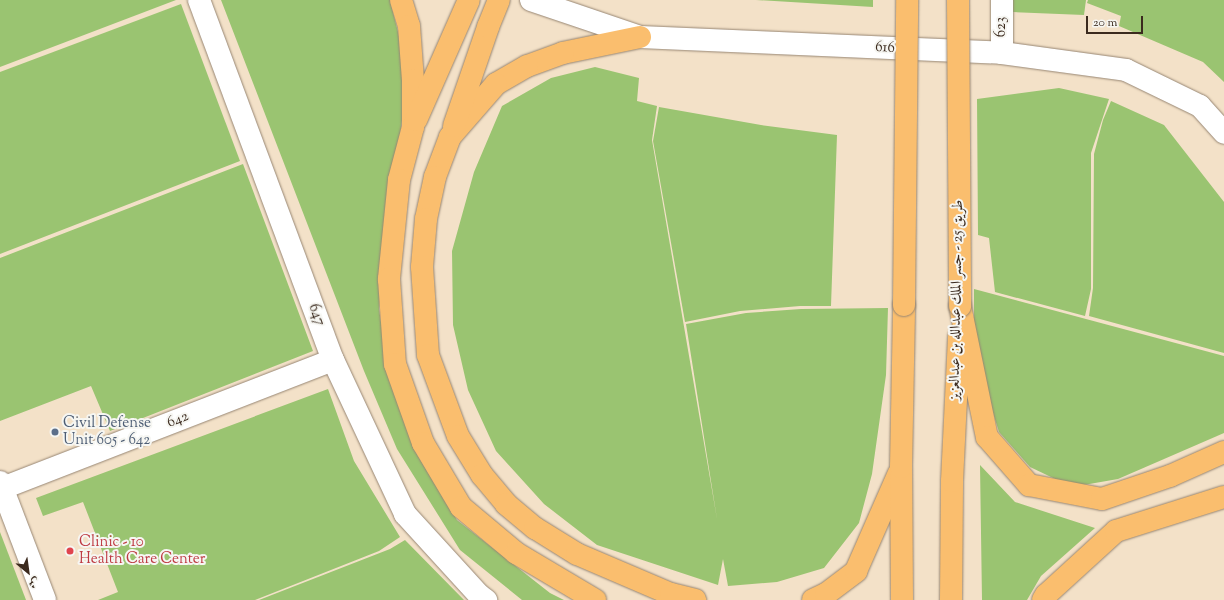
<!DOCTYPE html>
<html>
<head>
<meta charset="utf-8">
<style>
	body { margin:0 }
	#map { position:relative; width:1224px; height:600px; overflow:hidden; background:#f3e1c8; font-family:"Sorts Mill Goudy",Amiri,serif }
	div>[style] { position:absolute }
	.green>* { inset:0; background:#9ac471 }
	.roads { filter:drop-shadow(0 0 1px #978673) drop-shadow(0 0 1px #978673) }
	.minor>* { height:22px; margin:-11px; padding:0 11px; transform-origin:11px; border-radius:11px; background:#fff }
	.major>* { height:22px; margin:-11px; padding:0 11px; transform-origin:11px; border-radius:11px; background:#fabe6e }
	.bridges { filter:drop-shadow(0 0 1px #978673) drop-shadow(0 0 1px #978673) }
	.major-bridge>* { height:22px; margin:-11px; padding:0 11px; transform-origin:11px; border-radius:11px; background:#fabe6e }
	.dots>* { width:11px; height:11px; translate:-50% -50%; box-sizing:border-box; border:2px solid #f6f6f2; border-radius:50% }
	span { translate:-50% -50%; white-space:nowrap; text-align:center; line-height:1.15; -webkit-text-stroke:4px #f6f6f2; paint-order:stroke }
	.street-label { font-size:15px; color:#3b2a1e }
	.service-label { font-size:15px; color:#4e5e75 }
	.left { translate:0 -50%; text-align:left }
	.health-label { font-size:15px; color:#be3a42 }
	.north { position:absolute; left:8px; top:552px; width:40px; height:40px; -webkit-text-stroke:3px #f6f6f2; paint-order:stroke; rotate:151deg; font-size:11px; font-weight:700; line-height:16px; text-align:center; color:#3b2a1e }
	.north::after { content:''; display:block; margin:auto; width:14px; height:18px; background:#3b2a1e; clip-path:polygon(50% 0,100% 100%,50% 72%,0 100%) }
	.scale { position:absolute; left:1086px; top:16px; width:57px; height:18px; box-sizing:border-box; border:2px solid #3b2a1e; border-top:0; padding-left:5px; font-size:12px; line-height:14px; white-space:nowrap; color:#3b2a1e; -webkit-text-stroke:3px #f6f6f2; paint-order:stroke }
</style>
</head>
<body>
<div id="map">
	<div class="green">
		<i style="clip-path:polygon(0 0,176px 0,0 67px)"></i>
		<i style="clip-path:polygon(221px 0,390px 0,403px 52px,402px 120px,379px 309px,388px 368px,415px 451px,457px 520px,550px 593px,564px 600px,522px 600px,460px 550px,397px 449px,364px 371px)"></i>
		<i style="clip-path:polygon(756px 0,873px 0,873px 7px)"></i>
		<i style="clip-path:polygon(1013px 0,1086px 0,1084px 15px,1013px 12px)"></i>
		<i style="clip-path:polygon(1088px 0,1224px 0,1224px 82px,1203px 62px,1119px 26px,1121px 16px,1087px 3px)"></i>
		<i style="clip-path:polygon(181px 4px,240px 161px,0 254px,0 72px)"></i>
		<i style="clip-path:polygon(595px 67px,639px 78px,637px 101px,657px 106px,652px 140px,717px 519px,686px 324px,746px 313px,801px 309px,888px 308px,886px 375px,872px 474px,859px 523px,824px 568px,777px 582px,728px 586px,723px 559px,718px 585px,597px 545px,544px 504px,496px 451px,468px 390px,453px 325px,452px 251px,474px 172px,502px 106px,551px 78px)"></i>
		<i style="clip-path:polygon(1059px 88px,1109px 99px,1091px 153px,1091px 289px,1085px 316px,995px 292px,989px 238px,978px 235px,977px 99px)"></i>
		<i style="clip-path:polygon(1111px 101px,1164px 125px,1224px 202px,1224px 353px,1089px 316px,1093px 288px,1094px 154px,1103px 120px)"></i>
		<i style="clip-path:polygon(659px 107px,761px 125px,837px 135px,831px 306px,800px 306px,740px 311px,685px 322px,653px 141px)"></i>
		<i style="clip-path:polygon(243px 164px,313px 351px,110px 431px,91px 386px,0 421px,0 258px)"></i>
		<i style="clip-path:polygon(974px 289px,1224px 356px,1224px 433px,1118px 479px,1072px 487px,1030px 467px,999px 432px,981px 375px,974px 323px)"></i>
		<i style="clip-path:polygon(328px 389px,354px 461px,400px 537px,379px 551px,255px 600px,98px 600px,118px 592px,83px 502px,43px 516px,36px 498px)"></i>
		<i style="clip-path:polygon(980px 465px,1015px 502px,1095px 528px,1041px 576px,1027px 600px,982px 600px)"></i>
		<i style="clip-path:polygon(0 532px,26px 600px,0 600px)"></i>
		<i style="clip-path:polygon(405px 540px,464px 600px,259px 600px,390px 549px)"></i>
	</div>
	<div class="roads">
		<div class="minor">
			<i style="left:199px;top:0;width:384px;rotate:69.6deg"></i>
			<i style="left:333px;top:360px;width:170px;rotate:64.9deg"></i>
			<i style="left:405px;top:514px;width:110px;rotate:47.6deg"></i>
			<i style="left:479px;top:595px;width:9px;rotate:36deg"></i>
			<i style="left:531px;top:0;width:115px;rotate:18.7deg"></i>
			<i style="left:640px;top:37px;width:362px;rotate:2.5deg"></i>
			<i style="left:1002px;top:53px;width:125px;rotate:7.8deg"></i>
			<i style="left:1126px;top:70px;width:82px;rotate:25.9deg"></i>
			<i style="left:1200px;top:106px;width:36px;rotate:48deg"></i>
			<i style="left:1002px;top:53px;width:53px;rotate:-90deg"></i>
			<i style="left:0;top:482px;width:126px;rotate:69.1deg"></i>
			<i style="left:0;top:489px;width:357px;rotate:-21.2deg"></i>
		</div>
		<div class="major">
			<i style="left:401px;top:0;width:27px;rotate:73deg"></i>
			<i style="left:409px;top:26px;width:54px;rotate:85.8deg"></i>
			<i style="left:413px;top:80px;width:47px;rotate:90deg"></i>
			<i style="left:413px;top:127px;width:55px;rotate:104.8deg"></i>
			<i style="left:399px;top:180px;width:100px;rotate:95.8deg"></i>
			<i style="left:389px;top:279px;width:85px;rotate:86deg"></i>
			<i style="left:395px;top:364px;width:84px;rotate:70.5deg"></i>
			<i style="left:423px;top:443px;width:74px;rotate:59.3deg"></i>
			<i style="left:461px;top:507px;width:72px;rotate:39.9deg"></i>
			<i style="left:516px;top:553px;width:92px;rotate:30.7deg"></i>
			<i style="left:640px;top:37px;width:79px;rotate:168.3deg"></i>
			<i style="left:563px;top:53px;width:38px;rotate:160deg"></i>
			<i style="left:527px;top:66px;width:36px;rotate:150deg"></i>
			<i style="left:496px;top:84px;width:70px;rotate:131deg"></i>
			<i style="left:450px;top:137px;width:43px;rotate:110.6deg"></i>
			<i style="left:435px;top:177px;width:43px;rotate:102.1deg"></i>
			<i style="left:426px;top:219px;width:48px;rotate:94.8deg"></i>
			<i style="left:422px;top:267px;width:88px;rotate:86.1deg"></i>
			<i style="left:428px;top:355px;width:86px;rotate:69.7deg"></i>
			<i style="left:458px;top:436px;width:46px;rotate:58.4deg"></i>
			<i style="left:482px;top:475px;width:38px;rotate:50deg"></i>
			<i style="left:506px;top:504px;width:38px;rotate:40deg"></i>
			<i style="left:535px;top:528px;width:49px;rotate:31.8deg"></i>
			<i style="left:577px;top:554px;width:102px;rotate:23.1deg"></i>
			<i style="left:671px;top:594px;width:25px;rotate:14deg"></i>
			<i style="left:416px;top:120px;width:131px;rotate:-66.2deg"></i>
			<i style="left:454px;top:126px;width:105px;rotate:-71deg"></i>
			<i style="left:488px;top:27px;width:29px;rotate:-68deg"></i>
			<i style="left:960px;top:306px;width:134px;rotate:78.4deg"></i>
			<i style="left:987px;top:437px;width:64px;rotate:48.8deg"></i>
			<i style="left:1029px;top:485px;width:74px;rotate:10.9deg"></i>
			<i style="left:1102px;top:499px;width:72px;rotate:-18.7deg"></i>
			<i style="left:1170px;top:476px;width:59px;rotate:-24deg"></i>
			<i style="left:813px;top:600px;width:14px;rotate:-25deg"></i>
			<i style="left:826px;top:594px;width:38px;rotate:-37deg"></i>
			<i style="left:856px;top:571px;width:107px;rotate:-66.3deg"></i>
			<i style="left:902px;top:600px;width:133px;rotate:-90.4deg"></i>
			<i style="left:901px;top:467px;width:162px;rotate:-88.9deg"></i>
			<i style="left:951px;top:600px;width:119px;rotate:-89.5deg"></i>
			<i style="left:952px;top:481px;width:144px;rotate:-87.2deg"></i>
			<i style="left:1043px;top:600px;width:6px;rotate:-59deg"></i>
			<i style="left:1046px;top:595px;width:95px;rotate:-42.4deg"></i>
			<i style="left:1116px;top:531px;width:113px;rotate:-17.5deg"></i>
		</div>
	</div>
	<div class="bridges">
		<div class="major-bridge">
			<i style="left:958px;top:0;width:306px;rotate:89.6deg"></i>
			<i style="left:904px;top:305px;width:305px;rotate:-89.4deg"></i>
		</div>
	</div>
	<div class="dots">
		<i style="left:55px;top:432px;background:#5c6f8a"></i>
		<i style="left:70px;top:551px;background:#e0444e"></i>
	</div>
	<div class="street-label">
		<span style="left:1002px;top:27px;rotate:-90deg">623</span>
		<span style="left:885px;top:48px;rotate:3deg">616</span>
		<span style="left:957px;top:300px;rotate:-89deg">طريق 25 - جسر الملك عبدالله بن عبدالعزيز</span>
		<span style="left:316px;top:315px;rotate:70deg">647</span>
		<span style="left:178px;top:420px;rotate:-21deg">642</span>
	</div>
	<div class="service-label">
		<span class="left" style="left:63px;top:432px">Civil Defense<br>Unit 605 - 642</span>
	</div>
	<div class="health-label">
		<span class="left" style="left:79px;top:551px">Clinic - 10<br>Health Care Center</span>
	</div>
	<div class="north">ش</div>
	<div class="scale">20 m</div>
</div>
</body>
</html>
